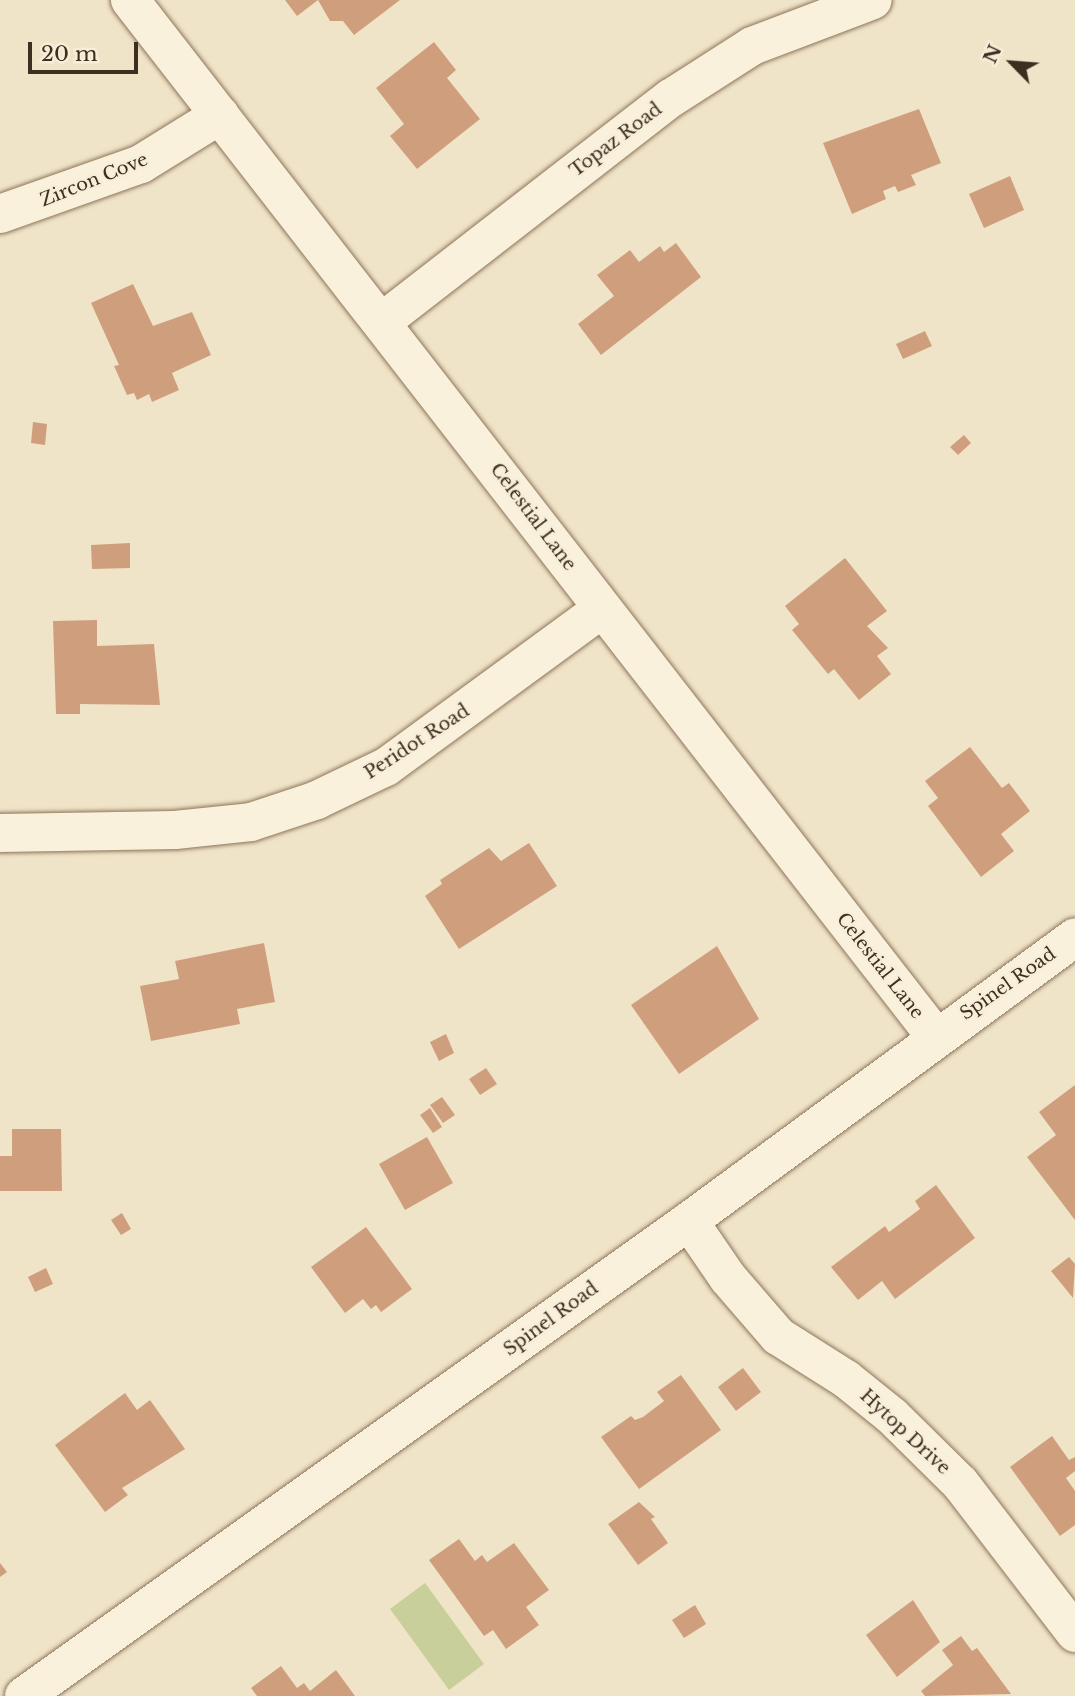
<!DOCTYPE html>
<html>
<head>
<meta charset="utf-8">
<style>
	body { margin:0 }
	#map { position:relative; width:1075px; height:1696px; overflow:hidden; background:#f0e4c8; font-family:"Libre Baskerville",serif }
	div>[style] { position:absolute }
	.green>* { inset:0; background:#c9cf9b }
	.building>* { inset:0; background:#cf9f7d }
	.roads { filter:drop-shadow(0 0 2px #8d765c) drop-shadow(0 0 2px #8d765c) }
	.street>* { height:38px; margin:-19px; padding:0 19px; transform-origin:19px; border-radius:19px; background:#faf1dc }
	span { translate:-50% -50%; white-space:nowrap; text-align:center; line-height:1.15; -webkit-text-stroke:5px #f7eed8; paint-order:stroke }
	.street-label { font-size:18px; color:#3d2e20 }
	.north { position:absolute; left:977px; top:28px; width:70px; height:70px; -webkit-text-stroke:5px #f7eed8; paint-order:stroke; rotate:295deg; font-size:19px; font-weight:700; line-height:28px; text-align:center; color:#3d2e20 }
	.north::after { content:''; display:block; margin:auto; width:24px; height:32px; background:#3d2e20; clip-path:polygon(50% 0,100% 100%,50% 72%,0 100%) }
	.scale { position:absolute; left:28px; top:42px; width:110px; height:32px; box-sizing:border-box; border:4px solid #3d2e20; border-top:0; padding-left:9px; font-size:21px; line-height:24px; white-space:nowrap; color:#3d2e20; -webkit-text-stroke:5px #f7eed8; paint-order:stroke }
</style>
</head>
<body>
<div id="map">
	<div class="green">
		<i style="clip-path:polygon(425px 1583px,484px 1664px,449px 1690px,390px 1609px)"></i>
	</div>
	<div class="building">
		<i style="clip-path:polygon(285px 0,318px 0,297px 16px)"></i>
		<i style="clip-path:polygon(318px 0,400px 0,354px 35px,343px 21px,330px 21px)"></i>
		<i style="clip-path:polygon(434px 42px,456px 70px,447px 78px,480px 119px,417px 169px,390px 136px,404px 124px,376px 88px)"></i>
		<i style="clip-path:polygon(919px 109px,941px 163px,911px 175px,916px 185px,898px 192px,895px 186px,883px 191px,886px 199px,852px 214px,823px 143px)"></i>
		<i style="clip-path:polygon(1010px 176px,1024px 210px,984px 228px,969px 194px)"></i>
		<i style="clip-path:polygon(676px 243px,701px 277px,601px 355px,578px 324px,614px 296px,597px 275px,630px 250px,639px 262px,660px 246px,664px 252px)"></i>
		<i style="clip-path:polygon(133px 284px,153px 326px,192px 312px,211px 355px,172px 373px,179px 390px,152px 402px,149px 394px,137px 400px,134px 393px,127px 395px,114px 366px,119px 365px,91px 303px)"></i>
		<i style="clip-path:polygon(925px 331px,932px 346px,903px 359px,896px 344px)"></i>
		<i style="clip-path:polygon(33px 422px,47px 424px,45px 445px,31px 443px)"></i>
		<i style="clip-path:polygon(964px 435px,971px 443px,958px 455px,950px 447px)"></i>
		<i style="clip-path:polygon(130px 543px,130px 568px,92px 569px,91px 545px)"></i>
		<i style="clip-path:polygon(845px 558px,887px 611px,867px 626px,888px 648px,877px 656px,891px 674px,859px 700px,834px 669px,828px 674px,792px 630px,799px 624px,785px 606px)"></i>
		<i style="clip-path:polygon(97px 620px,97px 646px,154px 644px,160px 705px,80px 704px,80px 714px,56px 714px,53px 621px)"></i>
		<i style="clip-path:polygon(970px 747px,1002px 788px,1009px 783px,1030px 811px,1001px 834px,1014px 851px,981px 877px,928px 806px,938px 798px,925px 781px)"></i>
		<i style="clip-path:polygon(529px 843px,557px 886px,459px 949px,425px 896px,442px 884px,440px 880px,489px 848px,501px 861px)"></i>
		<i style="clip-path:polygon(264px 943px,275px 1002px,237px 1009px,240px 1024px,151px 1041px,140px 986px,179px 979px,175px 961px)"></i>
		<i style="clip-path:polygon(717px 946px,759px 1019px,679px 1074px,631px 1005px)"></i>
		<i style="clip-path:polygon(446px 1034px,454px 1053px,439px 1061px,430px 1042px)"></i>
		<i style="clip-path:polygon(486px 1068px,497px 1084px,480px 1095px,469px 1079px)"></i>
		<i style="clip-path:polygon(1075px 1085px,1075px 1220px,1027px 1157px,1056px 1135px,1039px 1112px)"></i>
		<i style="clip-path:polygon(442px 1097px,455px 1115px,443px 1123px,430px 1105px)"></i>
		<i style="clip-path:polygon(430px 1108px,442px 1127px,433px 1133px,420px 1115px)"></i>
		<i style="clip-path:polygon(12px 1129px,61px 1129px,62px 1191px,0 1191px,0 1156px,12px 1156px)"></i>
		<i style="clip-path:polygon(427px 1137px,453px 1183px,405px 1210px,379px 1164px)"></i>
		<i style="clip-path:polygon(936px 1185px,975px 1238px,895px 1299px,882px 1281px,858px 1300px,831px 1267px,885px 1226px,889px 1232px,920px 1209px,915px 1201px)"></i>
		<i style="clip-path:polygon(122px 1213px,131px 1229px,121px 1235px,111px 1220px)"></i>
		<i style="clip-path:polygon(366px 1227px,412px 1289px,381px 1312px,376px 1305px,371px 1309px,363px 1299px,345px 1313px,311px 1267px)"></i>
		<i style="clip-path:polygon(1069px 1257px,1075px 1264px,1073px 1298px,1051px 1271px)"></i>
		<i style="clip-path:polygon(46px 1268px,53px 1284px,35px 1292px,28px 1277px)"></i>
		<i style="clip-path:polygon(743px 1368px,761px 1392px,736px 1411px,718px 1387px)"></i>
		<i style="clip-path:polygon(681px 1375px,721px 1430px,639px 1489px,601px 1437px,631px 1416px,635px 1420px,643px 1417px,664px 1401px,657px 1392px)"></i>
		<i style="clip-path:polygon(125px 1393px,137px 1410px,150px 1400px,185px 1449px,122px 1488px,128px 1495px,105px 1512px,55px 1445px)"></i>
		<i style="clip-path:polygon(1052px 1436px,1069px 1460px,1075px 1457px,1075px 1471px,1066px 1478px,1075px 1491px,1075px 1525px,1060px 1536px,1010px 1467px)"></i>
		<i style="clip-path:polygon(639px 1502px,655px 1517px,651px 1519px,668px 1543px,638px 1565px,608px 1524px)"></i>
		<i style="clip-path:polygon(459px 1539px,475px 1561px,482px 1555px,487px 1562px,514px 1543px,549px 1590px,526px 1607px,539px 1625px,506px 1649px,493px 1630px,484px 1636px,429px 1560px)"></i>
		<i style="clip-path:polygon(0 1563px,7px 1572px,0 1577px)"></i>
		<i style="clip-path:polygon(913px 1600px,940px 1642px,897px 1677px,866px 1635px)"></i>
		<i style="clip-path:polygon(695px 1605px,706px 1624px,684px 1638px,672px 1620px)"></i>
		<i style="clip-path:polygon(961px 1636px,972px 1651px,977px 1648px,1011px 1694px,925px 1696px,921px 1691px,953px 1665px,942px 1650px)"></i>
		<i style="clip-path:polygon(281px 1666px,297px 1688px,304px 1683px,310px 1691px,336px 1670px,355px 1696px,257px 1696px,251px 1688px)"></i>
	</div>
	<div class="roads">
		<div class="street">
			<i style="left:130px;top:0;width:1312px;rotate:52.15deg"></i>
			<i style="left:0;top:214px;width:150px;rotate:-19.5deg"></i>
			<i style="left:141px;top:164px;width:93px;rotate:-31.8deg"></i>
			<i style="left:383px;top:321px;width:364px;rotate:-37.8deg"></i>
			<i style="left:671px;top:98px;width:96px;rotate:-32.7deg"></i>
			<i style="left:752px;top:46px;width:129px;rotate:-20.8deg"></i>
			<i style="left:0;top:833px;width:175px;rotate:-1deg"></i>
			<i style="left:175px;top:830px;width:76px;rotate:-6deg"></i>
			<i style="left:251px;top:822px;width:70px;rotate:-18.4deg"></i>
			<i style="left:317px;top:800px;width:76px;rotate:-25.6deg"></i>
			<i style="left:386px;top:767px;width:268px;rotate:-36.2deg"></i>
			<i style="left:689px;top:1221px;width:69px;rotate:55.6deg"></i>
			<i style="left:728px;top:1278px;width:77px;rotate:49.2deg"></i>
			<i style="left:778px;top:1336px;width:80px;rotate:32.3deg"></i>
			<i style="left:846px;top:1379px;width:59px;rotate:38.8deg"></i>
			<i style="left:892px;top:1416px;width:95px;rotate:44.6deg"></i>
			<i style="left:960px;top:1483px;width:189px;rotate:52.5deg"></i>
			<i style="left:24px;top:1696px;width:817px;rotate:-35.54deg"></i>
			<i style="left:689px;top:1221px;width:479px;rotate:-36.3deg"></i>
		</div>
	</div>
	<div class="street-label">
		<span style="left:616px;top:140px;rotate:-37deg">Topaz Road</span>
		<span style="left:94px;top:180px;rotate:-22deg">Zircon Cove</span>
		<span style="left:533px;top:517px;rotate:53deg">Celestial Lane</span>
		<span style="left:417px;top:742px;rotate:-33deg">Peridot Road</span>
		<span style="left:880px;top:966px;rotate:52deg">Celestial Lane</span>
		<span style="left:1008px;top:984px;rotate:-35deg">Spinel Road</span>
		<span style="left:551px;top:1319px;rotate:-36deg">Spinel Road</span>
		<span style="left:905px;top:1432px;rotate:43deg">Hytop Drive</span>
	</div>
	<div class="north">N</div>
	<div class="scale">20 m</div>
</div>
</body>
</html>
